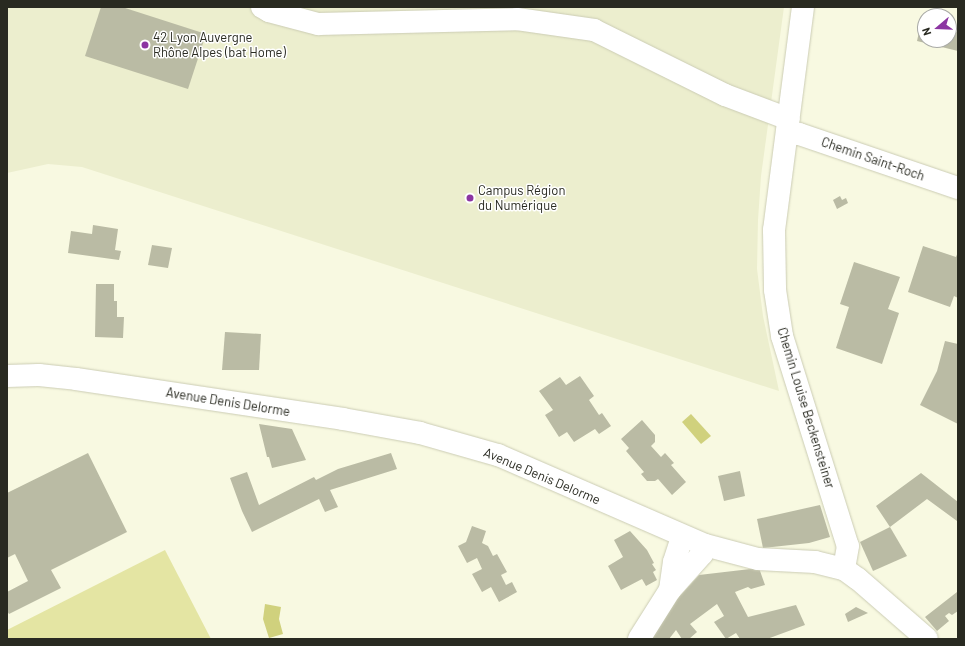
<!DOCTYPE html>
<html>
<head>
<meta charset="utf-8">
<style>
	body { margin:0 }
	#map { position:relative; width:965px; height:646px; overflow:hidden; background:#f8f9e1; font-family:Barlow,sans-serif }
	div>[style] { position:absolute }
	.built>* { inset:0; background:#eceece }
	.green>* { inset:0; background:#e4e5a3 }
	.water>* { inset:0; background:#d0d17d }
	.building>* { inset:0; background:#babba4 }
	.roads { filter:drop-shadow(0 0 1px #cbccb4) drop-shadow(0 0 1px #cbccb4) }
	.minor>* { height:22px; margin:-11px; padding:0 11px; transform-origin:11px; border-radius:11px; background:#fff }
	.dots>* { width:11px; height:11px; translate:-50% -50%; box-sizing:border-box; border:2px solid #fff; border-radius:50% }
	span { translate:-50% -50%; white-space:nowrap; text-align:center; line-height:1.15; -webkit-text-stroke:3px #fff; paint-order:stroke }
	.poi-label { font-size:13px; color:#292a21 }
	.left { translate:0 -50%; text-align:left }
	.street-label { font-size:13px; color:#292a21 }
	.frame { position:absolute; inset:0; border:8px solid #292a21; pointer-events:none }
	.north { position:absolute; left:917px; top:8px; width:40px; height:40px; box-sizing:border-box; background:#fff; border:1px solid #a9aaa6; border-radius:50%; rotate:251deg; font-size:11px; font-weight:700; line-height:16px; text-align:center; color:#292a21 }
	.north::after { content:''; display:block; margin:auto; width:14px; height:18px; background:#8c35a2; clip-path:polygon(50% 0,100% 100%,50% 72%,0 100%) }
</style>
</head>
<body>
<div id="map">
	<div class="built">
		<i style="clip-path:polygon(7px 7px,784px 7px,761px 176px,758px 220px,757px 269px,763px 316px,779px 391px,82px 167px,48px 164px,7px 173px)"></i>
	</div>
	<div class="green">
		<i style="clip-path:polygon(165px 550px,211px 639px,7px 639px,7px 630px)"></i>
	</div>
	<div class="water">
		<i style="clip-path:polygon(691px 414px,711px 436px,701px 444px,682px 422px)"></i>
		<i style="clip-path:polygon(265px 604px,281px 607px,279px 619px,283px 634px,269px 638px,263px 619px)"></i>
	</div>
	<div class="building">
		<i style="clip-path:polygon(101px 7px,122px 7px,206px 34px,188px 89px,85px 56px)"></i>
		<i style="clip-path:polygon(921px 23px,925px 24px,925px 40px,949px 40px,949px 30px,958px 32px,958px 51px,917px 41px)"></i>
		<i style="clip-path:polygon(840px 196px,842px 200px,846px 198px,848px 203px,837px 209px,833px 200px)"></i>
		<i style="clip-path:polygon(93px 225px,118px 229px,115px 250px,121px 251px,119px 260px,68px 253px,71px 231px,92px 234px)"></i>
		<i style="clip-path:polygon(152px 245px,172px 248px,168px 268px,148px 265px)"></i>
		<i style="clip-path:polygon(923px 246px,956px 257px,958px 252px,958px 298px,954px 296px,950px 307px,908px 292px)"></i>
		<i style="clip-path:polygon(854px 262px,900px 277px,888px 309px,899px 313px,882px 364px,836px 348px,849px 307px,840px 304px)"></i>
		<i style="clip-path:polygon(96px 284px,114px 284px,114px 301px,117px 301px,117px 317px,124px 317px,123px 338px,95px 337px)"></i>
		<i style="clip-path:polygon(225px 332px,261px 334px,259px 370px,222px 370px)"></i>
		<i style="clip-path:polygon(945px 341px,958px 344px,958px 424px,920px 405px,937px 371px)"></i>
		<i style="clip-path:polygon(580px 376px,594px 396px,589px 400px,599px 415px,602px 413px,611px 426px,599px 434px,595px 429px,574px 442px,567px 432px,559px 437px,545px 415px,553px 410px,539px 391px,560px 377px,566px 385px)"></i>
		<i style="clip-path:polygon(642px 420px,655px 435px,655px 442px,651px 446px,661px 457px,665px 453px,674px 463px,671px 465px,686px 482px,672px 495px,658px 479px,655px 481px,647px 481px,641px 474px,644px 472px,626px 451px,629px 448px,621px 439px)"></i>
		<i style="clip-path:polygon(259px 424px,292px 429px,306px 460px,272px 468px,269px 457px,267px 457px)"></i>
		<i style="clip-path:polygon(88px 453px,127px 532px,51px 570px,61px 588px,9px 614px,7px 611px,7px 592px,28px 581px,15px 554px,7px 558px,7px 493px)"></i>
		<i style="clip-path:polygon(391px 453px,397px 469px,330px 490px,338px 507px,325px 512px,319px 499px,252px 532px,242px 511px,230px 478px,247px 472px,259px 505px,314px 477px,316px 480px,338px 469px)"></i>
		<i style="clip-path:polygon(740px 471px,745px 496px,724px 501px,718px 476px)"></i>
		<i style="clip-path:polygon(921px 473px,958px 502px,958px 519px,957px 521px,927px 499px,890px 527px,876px 506px)"></i>
		<i style="clip-path:polygon(820px 505px,830px 537px,809px 543px,763px 548px,757px 519px)"></i>
		<i style="clip-path:polygon(472px 526px,486px 531px,482px 543px,488px 546px,493px 556px,497px 554px,507px 572px,501px 575px,506px 585px,512px 582px,517px 592px,499px 602px,491px 587px,482px 592px,472px 574px,482px 569px,477px 558px,467px 563px,458px 546px,466px 542px)"></i>
		<i style="clip-path:polygon(890px 527px,907px 556px,873px 571px,860px 542px)"></i>
		<i style="clip-path:polygon(630px 531px,647px 550px,654px 563px,652px 564px,656px 570px,653px 572px,657px 580px,646px 586px,642px 579px,621px 590px,608px 566px,623px 557px,614px 540px)"></i>
		<i style="clip-path:polygon(759px 568px,765px 585px,751px 589px,748px 587px,735px 592px,748px 617px,796px 605px,805px 625px,767px 639px,740px 639px,736px 633px,726px 639px,714px 622px,724px 616px,717px 604px,690px 624px,697px 632px,689px 639px,682px 639px,676px 630px,669px 639px,649px 639px,678px 598px,699px 575px)"></i>
		<i style="clip-path:polygon(957px 592px,958px 611px,952px 615px,949px 613px,945px 616px,949px 621px,937px 631px,925px 617px)"></i>
		<i style="clip-path:polygon(856px 607px,868px 613px,848px 622px,845px 614px)"></i>
	</div>
	<div class="roads">
		<div class="minor">
			<i style="left:262px;top:7px;width:8px;rotate:30deg"></i>
			<i style="left:269px;top:11px;width:51px;rotate:14.9deg"></i>
			<i style="left:318px;top:24px;width:199px;rotate:-1.4deg"></i>
			<i style="left:517px;top:19px;width:78px;rotate:8.1deg"></i>
			<i style="left:594px;top:30px;width:146px;rotate:26.4deg"></i>
			<i style="left:725px;top:95px;width:68px;rotate:20.6deg"></i>
			<i style="left:803px;top:7px;width:225px;rotate:97.4deg"></i>
			<i style="left:774px;top:230px;width:60px;rotate:89deg"></i>
			<i style="left:775px;top:290px;width:47px;rotate:81.3deg"></i>
			<i style="left:782px;top:336px;width:220px;rotate:72.6deg"></i>
			<i style="left:848px;top:546px;width:23px;rotate:100deg"></i>
			<i style="left:787px;top:133px;width:12px;rotate:5deg"></i>
			<i style="left:799px;top:134px;width:168px;rotate:18.8deg"></i>
			<i style="left:7px;top:376px;width:32px;rotate:-2deg"></i>
			<i style="left:39px;top:375px;width:37px;rotate:6deg"></i>
			<i style="left:76px;top:379px;width:270px;rotate:8.5deg"></i>
			<i style="left:343px;top:419px;width:78px;rotate:10.3deg"></i>
			<i style="left:420px;top:433px;width:81px;rotate:15.8deg"></i>
			<i style="left:498px;top:455px;width:226px;rotate:23.5deg"></i>
			<i style="left:705px;top:545px;width:55px;rotate:14.8deg"></i>
			<i style="left:758px;top:559px;width:57px;rotate:3deg"></i>
			<i style="left:815px;top:562px;width:30px;rotate:14deg"></i>
			<i style="left:844px;top:569px;width:17px;rotate:36deg"></i>
			<i style="left:858px;top:579px;width:91px;rotate:41deg"></i>
			<i style="left:670px;top:590px;width:28px;rotate:-82deg"></i>
			<i style="left:674px;top:562px;width:26px;rotate:-72deg"></i>
			<i style="left:639px;top:639px;width:58px;rotate:-57.7deg"></i>
			<i style="left:670px;top:590px;width:48px;rotate:-48.4deg"></i>
			<i style="left:702px;top:554px;width:9px;rotate:-72deg"></i>
		</div>
	</div>
	<div class="dots">
		<i style="left:145px;top:45px;background:#8c35a2"></i>
		<i style="left:470px;top:198px;background:#8c35a2"></i>
	</div>
	<div class="poi-label">
		<span class="left" style="left:153px;top:45px">42 Lyon Auvergne<br>Rhône Alpes (bat Home)</span>
		<span class="left" style="left:478px;top:198px">Campus Région<br>du Numérique</span>
	</div>
	<div class="street-label">
		<span style="left:873px;top:159px;rotate:19deg">Chemin Saint-Roch</span>
		<span style="left:228px;top:402px;rotate:9deg">Avenue Denis Delorme</span>
		<span style="left:806px;top:408px;rotate:73deg">Chemin Louise Beckensteiner</span>
		<span style="left:542px;top:476px;rotate:23deg">Avenue Denis Delorme</span>
	</div>
	<div class="frame"></div>
	<div class="north">N</div>
</div>
</body>
</html>
